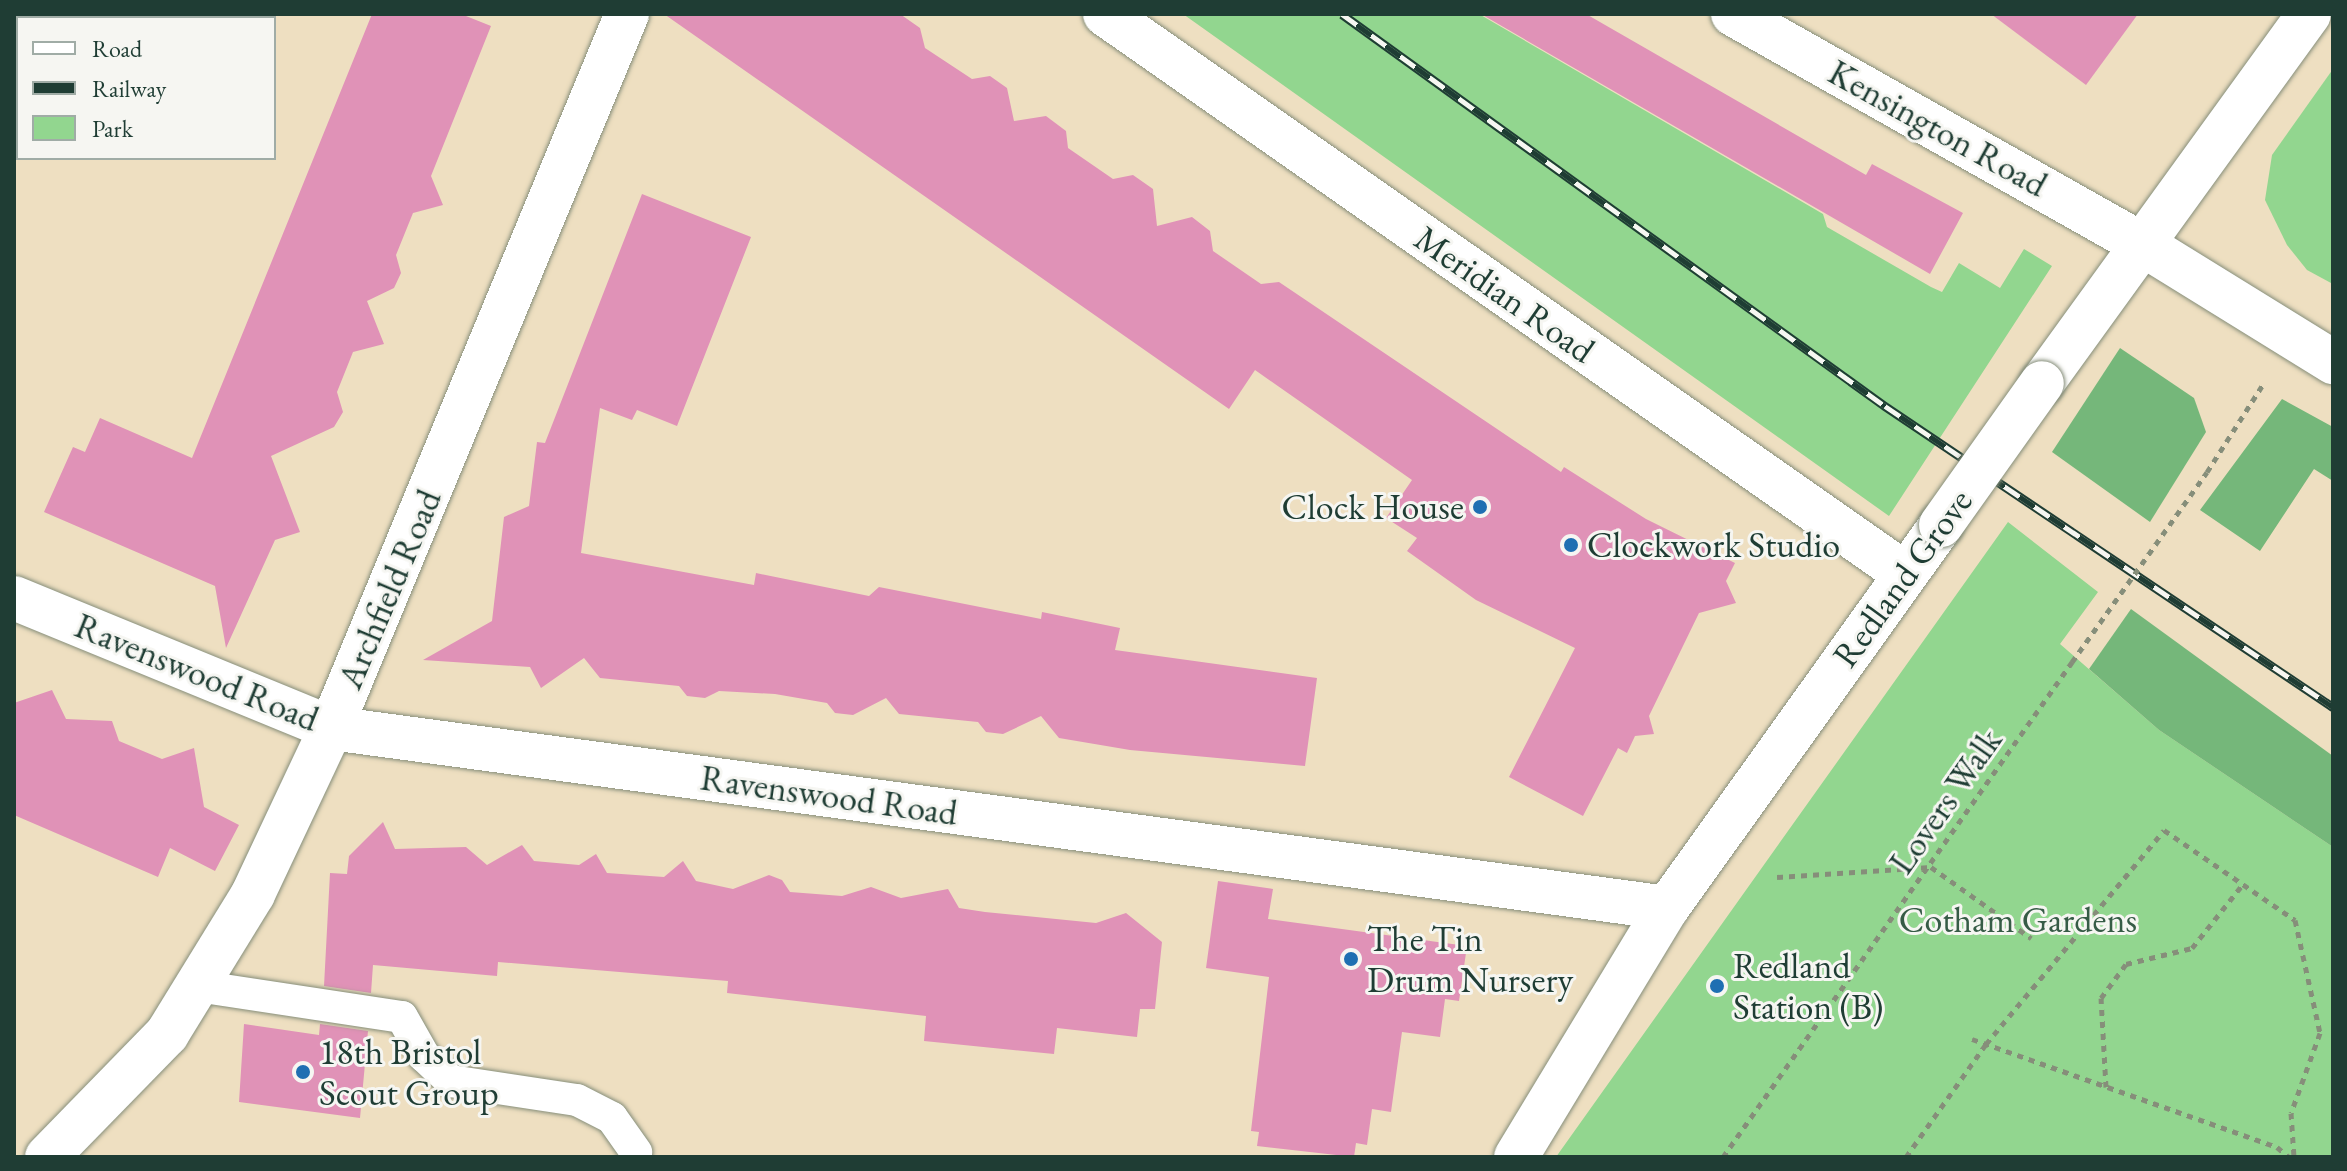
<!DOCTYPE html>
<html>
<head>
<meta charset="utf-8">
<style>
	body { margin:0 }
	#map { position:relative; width:2347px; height:1171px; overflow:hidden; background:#eedfc1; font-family:"EB Garamond",serif }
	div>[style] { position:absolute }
	.green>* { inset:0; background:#92d68f }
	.forest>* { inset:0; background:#75b77a }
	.building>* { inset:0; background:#e092b7 }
	.path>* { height:5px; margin-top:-2.5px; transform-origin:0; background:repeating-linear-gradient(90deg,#868e7a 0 6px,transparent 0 12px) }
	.roads { filter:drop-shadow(0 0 2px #868e7a) drop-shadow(0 0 2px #868e7a) }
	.service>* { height:32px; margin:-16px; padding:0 16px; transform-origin:16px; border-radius:16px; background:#fff }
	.minor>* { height:44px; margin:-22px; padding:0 22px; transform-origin:22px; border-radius:22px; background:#fff }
	.rail>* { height:9px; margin-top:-4.5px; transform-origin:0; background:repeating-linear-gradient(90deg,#f6f6f2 0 18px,#1f3d34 0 36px); box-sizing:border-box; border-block:2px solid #1f3d34 }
	.path-bridge>* { height:5px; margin-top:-2.5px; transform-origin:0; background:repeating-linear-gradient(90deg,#868e7a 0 6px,transparent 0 12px) }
	.bridges { filter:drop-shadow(0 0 2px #868e7a) drop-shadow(0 0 2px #868e7a) }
	.minor-bridge>* { height:44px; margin:-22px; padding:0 22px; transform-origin:22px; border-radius:22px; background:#fff }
	.dots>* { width:22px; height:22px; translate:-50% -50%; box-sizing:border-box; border:4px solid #f6f6f2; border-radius:50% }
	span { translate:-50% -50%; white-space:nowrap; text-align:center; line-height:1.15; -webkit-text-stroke:6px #f6f6f2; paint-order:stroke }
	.street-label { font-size:36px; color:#1f3d34 }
	.poi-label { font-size:36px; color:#1f3d34 }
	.right { translate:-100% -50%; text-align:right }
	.left { translate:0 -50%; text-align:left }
	.park-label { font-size:36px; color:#365c46 }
	.frame { position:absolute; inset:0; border:16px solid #1f3d34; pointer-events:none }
	.legend { position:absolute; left:16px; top:16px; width:260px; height:144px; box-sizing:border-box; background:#f6f6f2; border:2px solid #a0aca6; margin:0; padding:10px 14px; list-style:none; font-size:24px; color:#1f3d34 }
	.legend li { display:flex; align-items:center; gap:16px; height:40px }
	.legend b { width:40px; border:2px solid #a0aca6 }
</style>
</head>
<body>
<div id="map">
	<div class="green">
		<i style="clip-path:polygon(1183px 14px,1479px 14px,1823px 214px,1827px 227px,1931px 287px,1942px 292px,1959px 263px,2000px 288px,2024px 249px,2052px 266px,1889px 516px)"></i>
		<i style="clip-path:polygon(2333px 69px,2333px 280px,2331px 283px,2307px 270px,2287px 245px,2265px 200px,2272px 155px)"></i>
		<i style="clip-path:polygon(2008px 522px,2098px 592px,2060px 644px,2159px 730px,2333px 847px,2333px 1157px,1556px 1157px)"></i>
	</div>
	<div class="forest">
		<i style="clip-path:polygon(2120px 348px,2194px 398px,2206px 432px,2150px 522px,2052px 452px)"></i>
		<i style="clip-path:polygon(2282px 399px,2333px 427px,2333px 481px,2314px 469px,2260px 551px,2200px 510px)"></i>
		<i style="clip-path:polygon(2131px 609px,2333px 756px,2333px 847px,2159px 730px,2089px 669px)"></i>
	</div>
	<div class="building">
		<i style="clip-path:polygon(372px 14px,461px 14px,491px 26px,431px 176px,443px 205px,413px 213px,396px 255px,401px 273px,394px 288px,367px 301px,384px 344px,353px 352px,337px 392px,343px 412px,334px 427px,271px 456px,300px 532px,275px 540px,226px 648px,215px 586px,44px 512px,73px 447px,85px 452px,100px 418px,192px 458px)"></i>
		<i style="clip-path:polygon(664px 14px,900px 14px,920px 28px,925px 48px,972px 79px,990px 76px,1007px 88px,1014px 121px,1046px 116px,1066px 131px,1068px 148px,1113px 179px,1133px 175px,1153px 189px,1157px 226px,1192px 217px,1210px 231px,1213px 251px,1261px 284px,1279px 282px,1561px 472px,1564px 467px,1646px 519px,1735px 563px,1726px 581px,1736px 603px,1699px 613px,1649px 716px,1654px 734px,1635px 736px,1627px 753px,1618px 748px,1583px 816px,1509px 777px,1575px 648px,1476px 600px,1407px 551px,1417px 538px,1386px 518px,1412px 480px,1255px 370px,1229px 409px)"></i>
		<i style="clip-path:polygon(1481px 14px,1586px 14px,1866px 175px,1872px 164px,1963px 213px,1930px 274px)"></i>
		<i style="clip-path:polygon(1991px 14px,2138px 14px,2086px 85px)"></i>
		<i style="clip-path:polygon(642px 194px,751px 237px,677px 426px,637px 410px,632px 420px,600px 408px,581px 553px,754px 585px,756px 573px,869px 596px,879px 587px,1041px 619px,1042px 612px,1120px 628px,1115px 650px,1317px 678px,1305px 766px,1130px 750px,1059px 738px,1041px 716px,1003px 734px,986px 732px,978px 722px,899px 714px,886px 698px,853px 715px,835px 713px,827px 703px,775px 694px,719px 691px,705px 698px,687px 696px,679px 686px,600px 678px,584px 658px,541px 688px,530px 667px,423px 660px,492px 621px,504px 517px,529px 506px,537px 442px,545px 443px)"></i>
		<i style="clip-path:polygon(52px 690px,66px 719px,112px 721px,119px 741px,162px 759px,194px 748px,204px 807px,239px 825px,215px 871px,170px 848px,158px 877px,14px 815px,14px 703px)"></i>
		<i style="clip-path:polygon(383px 822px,395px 849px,466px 847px,487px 865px,522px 845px,534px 861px,579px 865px,596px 854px,607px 873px,664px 877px,683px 861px,696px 881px,733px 889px,769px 875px,782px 880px,790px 892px,842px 896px,871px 887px,901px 898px,948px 889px,959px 908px,985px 912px,1096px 923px,1126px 913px,1162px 942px,1155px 1009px,1140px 1009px,1137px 1037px,1057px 1028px,1054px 1054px,924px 1041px,926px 1016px,727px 993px,728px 981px,498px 962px,497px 976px,373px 965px,371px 993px,324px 986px,330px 873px,347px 874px,349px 856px)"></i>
		<i style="clip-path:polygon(1218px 881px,1273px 889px,1268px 919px,1467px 946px,1459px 1001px,1445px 999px,1440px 1037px,1402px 1032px,1391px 1112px,1372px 1109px,1367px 1145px,1356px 1143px,1354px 1157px,1257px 1146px,1259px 1132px,1251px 1131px,1269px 977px,1206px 968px)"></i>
		<i style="clip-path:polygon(244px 1024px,319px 1035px,320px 1024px,368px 1031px,360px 1118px,239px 1102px)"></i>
	</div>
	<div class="path">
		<i style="left:2207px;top:472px;width:106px;rotate:-57.4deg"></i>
		<i style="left:1777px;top:877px;width:154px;rotate:-3.7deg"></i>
		<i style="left:1931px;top:867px;width:123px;rotate:35.4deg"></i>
		<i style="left:1972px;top:1039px;width:324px;rotate:19.5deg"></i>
		<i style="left:2277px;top:1147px;width:16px;rotate:40deg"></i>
		<i style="left:2106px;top:1087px;width:89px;rotate:-93.2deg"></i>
		<i style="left:2101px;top:998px;width:42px;rotate:-53.7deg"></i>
		<i style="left:2126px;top:964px;width:68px;rotate:-13.6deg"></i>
		<i style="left:2192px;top:948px;width:82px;rotate:-51.4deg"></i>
		<i style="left:1723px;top:1157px;width:606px;rotate:-54.81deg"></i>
		<i style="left:1906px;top:1157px;width:138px;rotate:-54.7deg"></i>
		<i style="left:1986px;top:1044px;width:278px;rotate:-50.2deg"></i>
		<i style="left:2164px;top:830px;width:159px;rotate:34.5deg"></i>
		<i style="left:2295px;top:920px;width:116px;rotate:77.5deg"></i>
		<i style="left:2320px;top:1033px;width:85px;rotate:109.9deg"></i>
		<i style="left:2291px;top:1113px;width:44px;rotate:86.1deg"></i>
	</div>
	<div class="roads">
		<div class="service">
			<i style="left:197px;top:986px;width:207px;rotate:8.6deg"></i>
			<i style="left:402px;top:1017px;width:45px;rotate:60.6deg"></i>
			<i style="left:424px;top:1056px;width:37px;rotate:43deg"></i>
			<i style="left:451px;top:1081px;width:127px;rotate:8.6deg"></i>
			<i style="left:577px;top:1100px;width:39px;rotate:27deg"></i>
			<i style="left:612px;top:1118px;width:42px;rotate:54.8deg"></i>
		</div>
		<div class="minor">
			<i style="left:1105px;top:14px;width:975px;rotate:34.98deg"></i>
			<i style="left:1733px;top:14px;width:469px;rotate:29.4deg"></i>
			<i style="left:2142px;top:244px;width:225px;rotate:31.7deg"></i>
			<i style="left:2042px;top:383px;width:455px;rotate:-54.1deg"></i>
			<i style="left:14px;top:598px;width:343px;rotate:22.3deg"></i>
			<i style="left:331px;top:728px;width:1348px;rotate:7.67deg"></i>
			<i style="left:47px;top:1157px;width:172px;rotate:-45.7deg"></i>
			<i style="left:167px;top:1034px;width:164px;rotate:-58.4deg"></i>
			<i style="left:253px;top:894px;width:183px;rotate:-64.8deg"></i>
			<i style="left:331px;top:728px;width:773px;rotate:-67.48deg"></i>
			<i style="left:1516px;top:1157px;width:291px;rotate:-58.8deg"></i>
			<i style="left:1667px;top:908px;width:471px;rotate:-54.4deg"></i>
		</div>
	</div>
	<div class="rail">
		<i style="left:1342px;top:14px;width:670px;rotate:35.83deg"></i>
		<i style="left:1885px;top:406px;width:540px;rotate:33.9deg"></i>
	</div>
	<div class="path-bridge">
		<i style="left:2072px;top:662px;width:233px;rotate:-54.6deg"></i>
	</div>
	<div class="bridges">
		<div class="minor-bridge">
			<i style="left:1941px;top:525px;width:174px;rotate:-54.6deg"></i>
		</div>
	</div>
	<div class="dots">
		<i style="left:1480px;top:507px;background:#1f6fb2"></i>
		<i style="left:1571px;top:545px;background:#1f6fb2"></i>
		<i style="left:1351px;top:959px;background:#1f6fb2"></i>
		<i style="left:1717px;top:986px;background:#1f6fb2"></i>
		<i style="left:303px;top:1072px;background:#1f6fb2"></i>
	</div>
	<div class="street-label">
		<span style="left:1938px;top:128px;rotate:29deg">Kensington Road</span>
		<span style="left:1505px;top:294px;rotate:35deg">Meridian Road</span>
		<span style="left:1902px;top:578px;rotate:-54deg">Redland Grove</span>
		<span style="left:389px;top:589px;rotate:-67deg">Archfield Road</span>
		<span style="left:197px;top:672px;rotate:22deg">Ravenswood Road</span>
		<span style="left:829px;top:795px;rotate:8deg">Ravenswood Road</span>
		<span style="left:1945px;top:801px;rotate:-55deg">Lovers Walk</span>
	</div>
	<div class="poi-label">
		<span class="right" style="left:1464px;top:507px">Clock House</span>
		<span class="left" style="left:1587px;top:545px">Clockwork Studio</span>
		<span class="left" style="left:1367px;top:959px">The Tin<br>Drum Nursery</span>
		<span class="left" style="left:1733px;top:986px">Redland<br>Station (B)</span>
		<span class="left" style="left:319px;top:1072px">18th Bristol<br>Scout Group</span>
	</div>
	<div class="park-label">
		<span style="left:2018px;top:920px">Cotham Gardens</span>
	</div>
	<div class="frame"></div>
	<ul class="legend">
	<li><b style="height:10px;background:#fff"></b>Road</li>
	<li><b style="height:10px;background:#1f3d34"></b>Railway</li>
	<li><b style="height:22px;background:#92d68f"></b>Park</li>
	</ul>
</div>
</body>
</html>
